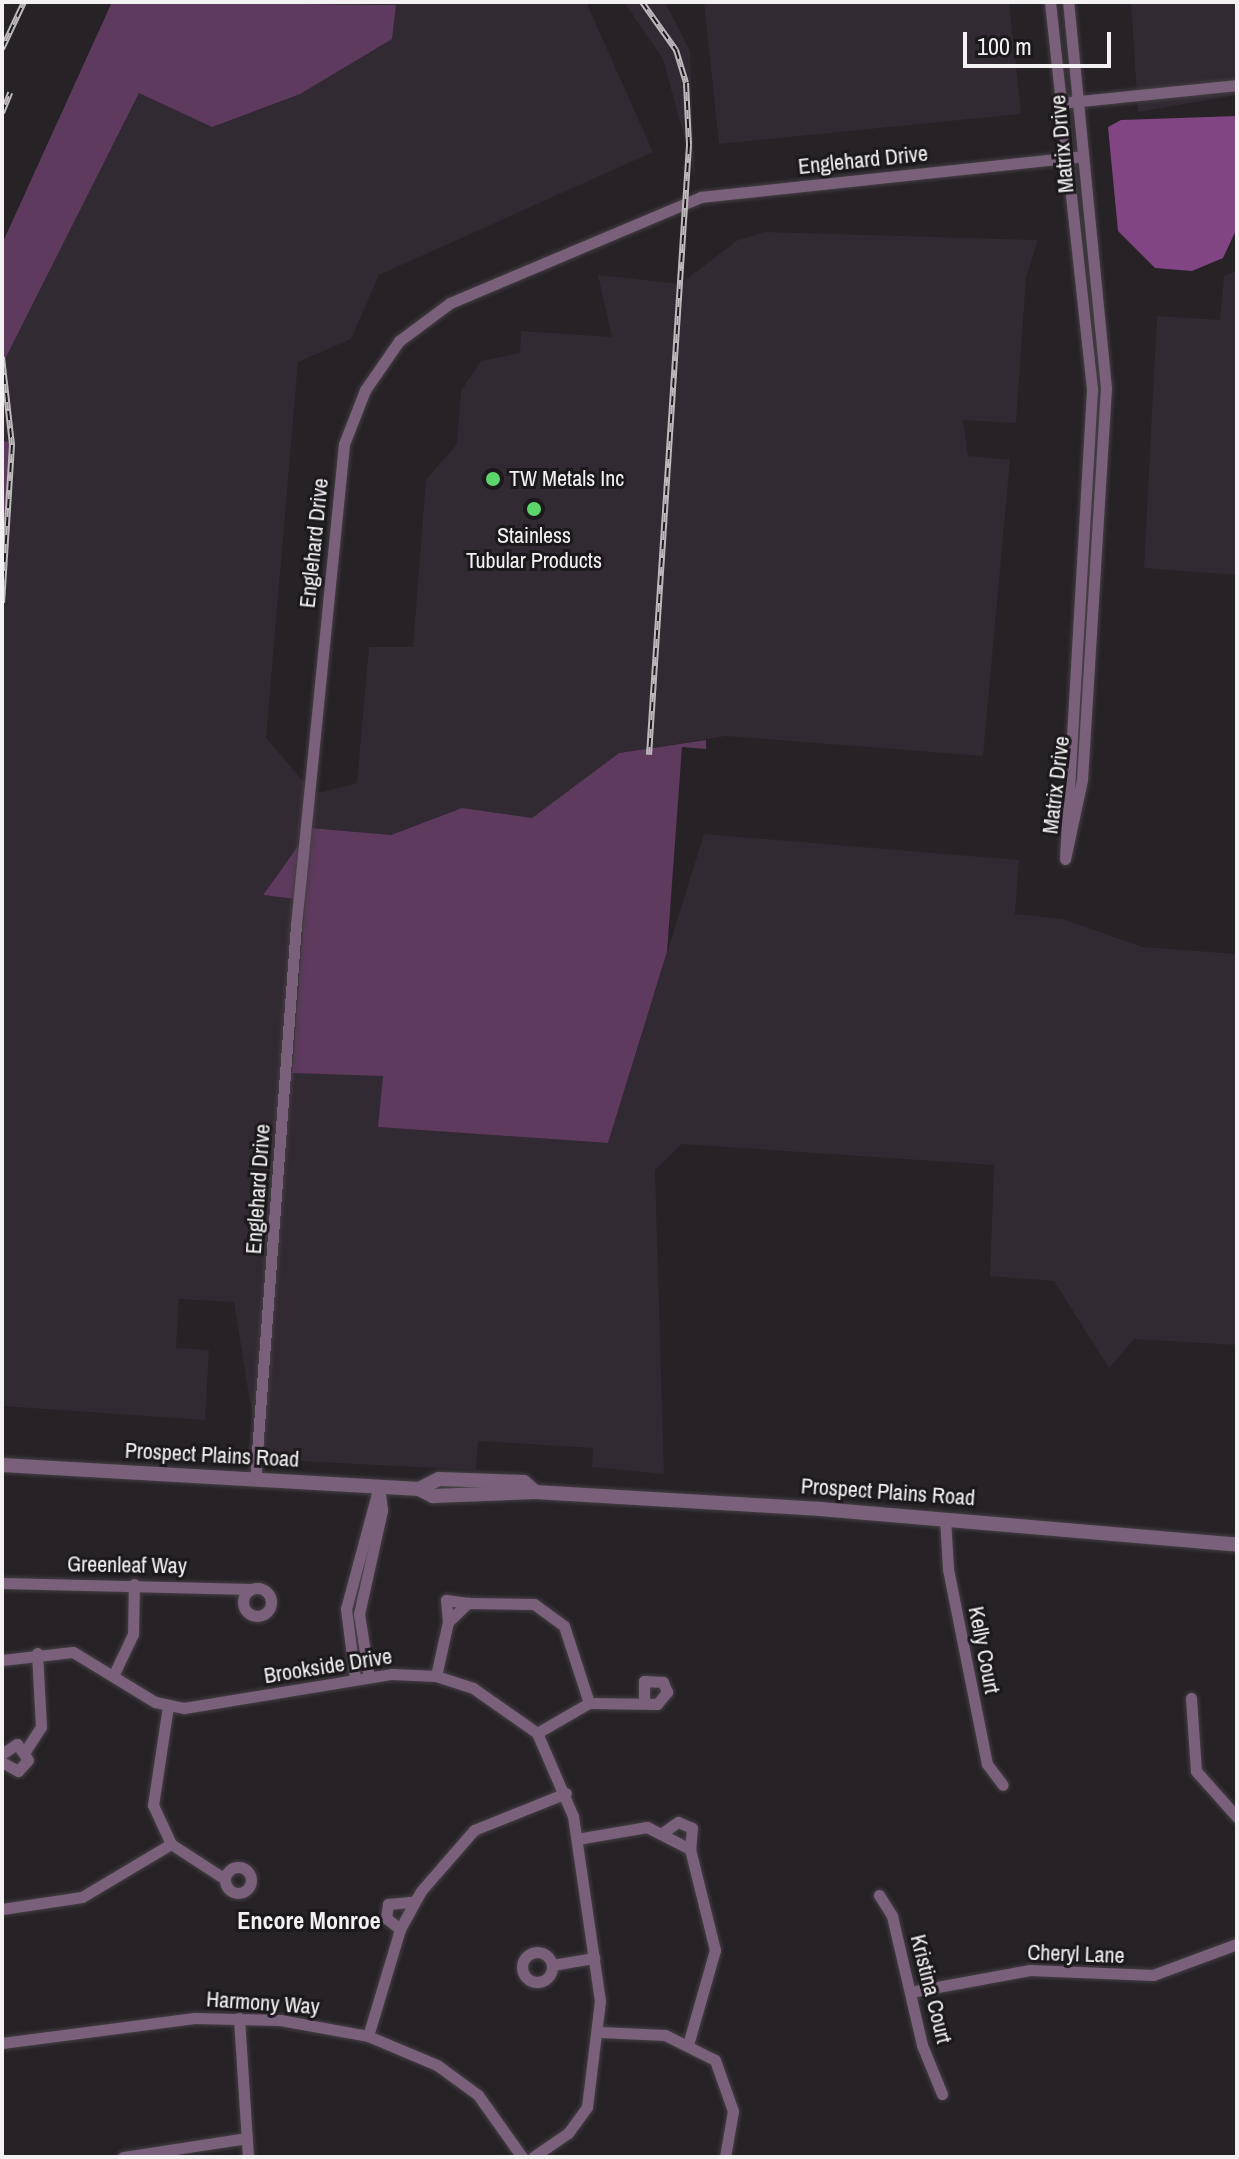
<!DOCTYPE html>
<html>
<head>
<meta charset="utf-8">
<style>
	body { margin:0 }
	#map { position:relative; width:1239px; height:2159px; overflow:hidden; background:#262226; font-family:"Archivo Narrow",sans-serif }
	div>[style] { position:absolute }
	.built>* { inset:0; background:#322a32 }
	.green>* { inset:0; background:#5d3a5e }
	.water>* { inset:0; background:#824584 }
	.roads { filter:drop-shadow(0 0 2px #433f43) drop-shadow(0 0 2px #433f43) }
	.minor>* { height:11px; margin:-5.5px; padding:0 5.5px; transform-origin:5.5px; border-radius:5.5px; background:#7b607b }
	.minor>.ring { margin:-5.5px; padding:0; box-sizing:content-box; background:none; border:11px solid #7b607b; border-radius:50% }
	.tertiary>* { height:14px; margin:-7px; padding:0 7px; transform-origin:7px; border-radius:7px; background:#7b607b }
	.rail>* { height:6px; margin-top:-3px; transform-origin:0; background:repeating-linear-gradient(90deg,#1c191c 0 9px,#bcb8bb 0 18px); box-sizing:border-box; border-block:2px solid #bcb8bb }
	.dots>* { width:22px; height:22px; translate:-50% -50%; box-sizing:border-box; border:4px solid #1c191c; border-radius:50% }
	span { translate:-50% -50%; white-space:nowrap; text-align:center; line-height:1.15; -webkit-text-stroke:6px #1c191c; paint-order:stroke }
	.street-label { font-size:22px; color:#f4f1f3 }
	.poi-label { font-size:22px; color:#f4f1f3 }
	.left { translate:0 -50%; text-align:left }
	.neighbourhood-label { font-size:24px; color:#f4f1f3; font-weight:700 }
	.frame { position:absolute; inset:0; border:4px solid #f4f1f3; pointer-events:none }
	.scale { position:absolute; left:963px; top:32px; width:148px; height:36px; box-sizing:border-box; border:4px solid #f4f1f3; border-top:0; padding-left:10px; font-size:24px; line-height:28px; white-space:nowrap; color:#f4f1f3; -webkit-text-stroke:6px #1c191c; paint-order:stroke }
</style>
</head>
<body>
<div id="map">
	<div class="built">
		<i style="clip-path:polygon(393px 2px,586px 2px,653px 152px,379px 275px,351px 339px,298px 362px,266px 738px,314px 794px,357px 783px,369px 647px,413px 647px,426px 480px,457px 444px,461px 391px,481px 361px,520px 353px,521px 331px,612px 337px,598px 275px,680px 284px,738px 240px,766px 232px,1038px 240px,1026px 277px,1016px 423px,963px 420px,968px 456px,1010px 460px,983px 756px,726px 736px,619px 753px,532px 818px,462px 808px,391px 835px,311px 828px,263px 895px,306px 899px,292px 1073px,383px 1075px,379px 1127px,608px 1143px,704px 834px,1019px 860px,1015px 914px,1063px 919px,1142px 947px,1237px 954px,1237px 1345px,1134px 1339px,1109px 1368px,1054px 1281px,990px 1276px,994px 1165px,682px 1144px,655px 1170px,664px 1474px,592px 1467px,593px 1448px,478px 1441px,476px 1470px,259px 1459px,234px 1302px,179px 1299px,176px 1348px,209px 1350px,205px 1420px,2px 1406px,2px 556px,10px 443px,2px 441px,2px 365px,139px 93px)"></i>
		<i style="clip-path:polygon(624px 2px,665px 2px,690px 51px,695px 177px,663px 59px)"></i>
		<i style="clip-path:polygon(704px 2px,1009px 2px,1021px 114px,719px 144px)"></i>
		<i style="clip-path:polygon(1131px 2px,1237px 2px,1237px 95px,1138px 112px)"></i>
		<i style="clip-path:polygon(1237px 271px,1237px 575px,1144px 568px,1157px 316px,1220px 320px,1224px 276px)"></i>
	</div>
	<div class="green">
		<i style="clip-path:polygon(112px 2px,396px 5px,392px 39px,300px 94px,212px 127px,139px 93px,2px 365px,2px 244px)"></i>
		<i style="clip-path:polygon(2px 441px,10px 442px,2px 556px)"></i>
		<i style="clip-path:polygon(706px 740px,706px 749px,682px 747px,667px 952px,608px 1143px,378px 1127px,383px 1076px,292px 1073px,305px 900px,263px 895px,311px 828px,391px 835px,462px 808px,532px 818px,619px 753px)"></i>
	</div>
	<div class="water">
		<i style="clip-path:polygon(1237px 116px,1237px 228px,1223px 258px,1192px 271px,1155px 268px,1118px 231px,1108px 127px,1121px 120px)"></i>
	</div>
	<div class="roads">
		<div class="minor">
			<i style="left:1050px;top:2px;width:390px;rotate:83.8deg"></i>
			<i style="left:1092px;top:390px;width:466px;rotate:93.3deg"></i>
			<i style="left:1061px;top:103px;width:177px;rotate:-5.8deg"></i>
			<i style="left:1065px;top:859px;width:81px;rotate:-77.9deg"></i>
			<i style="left:1082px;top:780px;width:393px;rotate:-86.5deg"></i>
			<i style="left:1106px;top:388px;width:388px;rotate:-95.6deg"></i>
			<i style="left:255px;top:1479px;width:556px;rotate:-85.77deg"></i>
			<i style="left:296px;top:925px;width:483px;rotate:-84.3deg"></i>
			<i style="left:344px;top:444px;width:58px;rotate:-68.7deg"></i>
			<i style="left:365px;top:390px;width:60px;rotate:-55.2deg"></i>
			<i style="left:399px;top:341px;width:64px;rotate:-36.7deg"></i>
			<i style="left:450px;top:303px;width:272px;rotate:-22.9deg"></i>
			<i style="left:701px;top:197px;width:383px;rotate:-6.1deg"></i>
			<i style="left:945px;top:1518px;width:51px;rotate:86.6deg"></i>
			<i style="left:948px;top:1569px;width:199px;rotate:78.7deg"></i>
			<i style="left:987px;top:1764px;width:26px;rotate:53deg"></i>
			<i style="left:2px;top:1583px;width:249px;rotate:1.4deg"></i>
			<i class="ring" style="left:243px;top:1588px;width:17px;height:17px"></i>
			<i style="left:448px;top:1622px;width:22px;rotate:-95deg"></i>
			<i style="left:446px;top:1600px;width:22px;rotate:8deg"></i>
			<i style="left:2px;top:1660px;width:71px;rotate:-6.4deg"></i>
			<i style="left:73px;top:1652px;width:96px;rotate:31.4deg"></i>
			<i style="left:155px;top:1702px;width:30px;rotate:12deg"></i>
			<i style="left:184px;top:1708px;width:211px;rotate:-9.3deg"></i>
			<i style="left:392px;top:1674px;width:44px;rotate:2.6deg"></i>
			<i style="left:436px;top:1676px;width:39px;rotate:18deg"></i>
			<i style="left:473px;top:1688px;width:78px;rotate:35.1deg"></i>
			<i style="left:537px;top:1733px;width:90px;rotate:66.6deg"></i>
			<i style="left:573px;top:1816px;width:187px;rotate:81.7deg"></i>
			<i style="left:600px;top:2001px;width:107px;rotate:97deg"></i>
			<i style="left:587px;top:2107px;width:32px;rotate:126deg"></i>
			<i style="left:568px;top:2133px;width:42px;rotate:145.6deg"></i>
			<i style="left:114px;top:1674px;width:44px;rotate:-64.6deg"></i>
			<i style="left:133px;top:1634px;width:50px;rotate:-88.9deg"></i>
			<i style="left:436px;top:1676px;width:55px;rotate:-77.5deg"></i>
			<i style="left:448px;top:1622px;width:28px;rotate:-44deg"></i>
			<i style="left:468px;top:1603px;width:66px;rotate:0.9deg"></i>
			<i style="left:534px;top:1604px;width:37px;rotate:36deg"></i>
			<i style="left:564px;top:1626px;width:81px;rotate:72deg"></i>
			<i style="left:369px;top:1677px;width:64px;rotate:-99deg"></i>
			<i style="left:359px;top:1614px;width:107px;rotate:-77.5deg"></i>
			<i style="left:382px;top:1510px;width:24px;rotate:-97deg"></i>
			<i style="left:355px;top:1679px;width:71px;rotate:-97.3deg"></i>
			<i style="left:346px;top:1609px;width:127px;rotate:-75deg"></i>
			<i style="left:1191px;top:1698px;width:73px;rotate:86.1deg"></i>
			<i style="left:1196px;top:1771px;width:62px;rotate:48.3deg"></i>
			<i style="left:168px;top:1706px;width:100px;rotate:98.6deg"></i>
			<i style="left:153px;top:1805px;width:43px;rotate:65.2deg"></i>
			<i style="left:171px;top:1844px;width:64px;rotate:32.9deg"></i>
			<i style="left:537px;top:1733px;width:60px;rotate:-30deg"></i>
			<i style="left:589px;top:1703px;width:68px;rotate:0.8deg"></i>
			<i style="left:657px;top:1704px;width:16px;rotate:-50deg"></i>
			<i style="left:667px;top:1692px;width:11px;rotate:-112deg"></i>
			<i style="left:663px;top:1682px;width:19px;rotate:-177deg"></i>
			<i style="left:644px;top:1681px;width:21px;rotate:90deg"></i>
			<i style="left:26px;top:1750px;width:27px;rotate:-57deg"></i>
			<i style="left:41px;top:1727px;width:74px;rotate:-93.1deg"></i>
			<i style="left:2px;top:1754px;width:18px;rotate:-34deg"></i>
			<i style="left:17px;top:1744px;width:19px;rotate:55deg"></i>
			<i style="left:28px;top:1760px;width:15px;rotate:132deg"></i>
			<i style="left:18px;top:1771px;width:18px;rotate:-151deg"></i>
			<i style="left:665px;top:1831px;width:16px;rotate:-35deg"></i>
			<i style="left:678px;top:1822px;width:15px;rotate:23deg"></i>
			<i style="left:692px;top:1828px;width:21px;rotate:95deg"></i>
			<i style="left:577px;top:1839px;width:71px;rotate:-9.7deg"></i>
			<i style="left:647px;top:1827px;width:48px;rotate:27.1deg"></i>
			<i style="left:690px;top:1849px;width:104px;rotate:76.1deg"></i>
			<i style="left:715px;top:1950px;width:95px;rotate:105.9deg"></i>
			<i class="ring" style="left:225px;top:1867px;width:15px;height:15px"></i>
			<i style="left:879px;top:1895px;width:25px;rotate:58deg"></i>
			<i style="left:892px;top:1916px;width:132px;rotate:76.9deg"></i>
			<i style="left:922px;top:2045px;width:53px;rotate:67.8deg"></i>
			<i style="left:2px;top:1909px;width:81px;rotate:-8.5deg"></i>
			<i style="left:82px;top:1897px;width:104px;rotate:-30.8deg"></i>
			<i style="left:400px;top:1929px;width:18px;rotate:-142deg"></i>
			<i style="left:386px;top:1918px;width:14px;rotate:-82deg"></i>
			<i style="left:388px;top:1904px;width:25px;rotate:-5deg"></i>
			<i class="ring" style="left:522px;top:1952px;width:19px;height:19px"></i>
			<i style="left:552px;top:1965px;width:43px;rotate:-9.5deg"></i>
			<i style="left:910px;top:1992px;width:122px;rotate:-10.4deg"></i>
			<i style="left:1030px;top:1970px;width:123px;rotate:2.3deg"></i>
			<i style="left:1153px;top:1975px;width:90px;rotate:-20.3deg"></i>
			<i style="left:239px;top:2018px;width:139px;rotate:86.3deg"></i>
			<i style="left:600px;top:2032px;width:65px;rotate:2.6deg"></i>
			<i style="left:665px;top:2035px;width:56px;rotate:26.6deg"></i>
			<i style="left:715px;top:2060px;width:54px;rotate:70.6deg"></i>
			<i style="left:733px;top:2111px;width:47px;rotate:99.9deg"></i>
			<i style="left:368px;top:2036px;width:112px;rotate:-73.3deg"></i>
			<i style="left:400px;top:1929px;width:43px;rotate:-61.1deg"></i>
			<i style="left:421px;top:1891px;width:81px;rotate:-49deg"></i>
			<i style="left:474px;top:1830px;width:99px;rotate:-21.9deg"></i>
			<i style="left:2px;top:2043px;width:194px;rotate:-7.4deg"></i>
			<i style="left:194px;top:2018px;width:86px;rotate:1.3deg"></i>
			<i style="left:280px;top:2020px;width:89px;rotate:10.3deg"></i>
			<i style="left:368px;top:2036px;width:75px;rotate:22.8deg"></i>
			<i style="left:437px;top:2065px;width:51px;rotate:36.2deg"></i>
			<i style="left:478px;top:2095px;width:76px;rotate:54.6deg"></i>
			<i style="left:123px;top:2157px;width:125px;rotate:-8.7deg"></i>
		</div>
		<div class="tertiary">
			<i style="left:2px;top:1465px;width:418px;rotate:3.3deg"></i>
			<i style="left:419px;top:1489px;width:16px;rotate:27deg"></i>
			<i style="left:433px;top:1496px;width:102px;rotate:-2.2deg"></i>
			<i style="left:535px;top:1492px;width:287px;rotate:3.4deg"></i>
			<i style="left:821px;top:1509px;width:418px;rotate:4.9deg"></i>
			<i style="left:419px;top:1489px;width:22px;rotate:-27deg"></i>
			<i style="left:439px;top:1479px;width:85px;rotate:2deg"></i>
			<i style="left:524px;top:1482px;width:15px;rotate:42deg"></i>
		</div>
	</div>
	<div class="rail">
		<i style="left:642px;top:2px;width:59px;rotate:54.7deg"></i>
		<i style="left:676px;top:50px;width:34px;rotate:73deg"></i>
		<i style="left:686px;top:83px;width:62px;rotate:87.2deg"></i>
		<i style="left:689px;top:145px;width:611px;rotate:93.75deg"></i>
		<i style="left:2px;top:49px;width:52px;rotate:-64.9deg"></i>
		<i style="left:2px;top:113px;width:22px;rotate:-68deg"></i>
		<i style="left:2px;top:357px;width:89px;rotate:83.5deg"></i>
		<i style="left:12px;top:445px;width:158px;rotate:93.6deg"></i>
	</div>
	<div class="dots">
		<i style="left:493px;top:479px;background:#5cd56d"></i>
		<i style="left:534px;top:509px;background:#5cd56d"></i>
	</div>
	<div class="street-label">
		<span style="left:1062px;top:144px;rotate:-95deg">Matrix Drive</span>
		<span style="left:863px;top:160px;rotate:-6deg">Englehard Drive</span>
		<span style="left:314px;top:543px;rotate:-84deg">Englehard Drive</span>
		<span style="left:1056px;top:785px;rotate:-83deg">Matrix Drive</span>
		<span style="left:258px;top:1189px;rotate:-86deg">Englehard Drive</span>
		<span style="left:212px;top:1455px;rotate:3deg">Prospect Plains Road</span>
		<span style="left:888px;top:1492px;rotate:4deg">Prospect Plains Road</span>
		<span style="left:127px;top:1565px;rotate:1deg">Greenleaf Way</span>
		<span style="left:984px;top:1650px;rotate:79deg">Kelly Court</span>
		<span style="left:328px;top:1666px;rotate:-9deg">Brookside Drive</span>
		<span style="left:1076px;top:1954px;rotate:2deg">Cheryl Lane</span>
		<span style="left:931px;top:1989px;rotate:76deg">Kristina Court</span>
		<span style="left:263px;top:2003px;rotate:4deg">Harmony Way</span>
	</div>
	<div class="poi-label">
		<span class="left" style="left:509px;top:479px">TW Metals Inc</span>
		<span style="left:534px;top:548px">Stainless<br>Tubular Products</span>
	</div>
	<div class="neighbourhood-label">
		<span style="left:309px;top:1921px">Encore Monroe</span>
	</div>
	<div class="frame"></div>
	<div class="scale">100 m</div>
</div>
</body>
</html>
